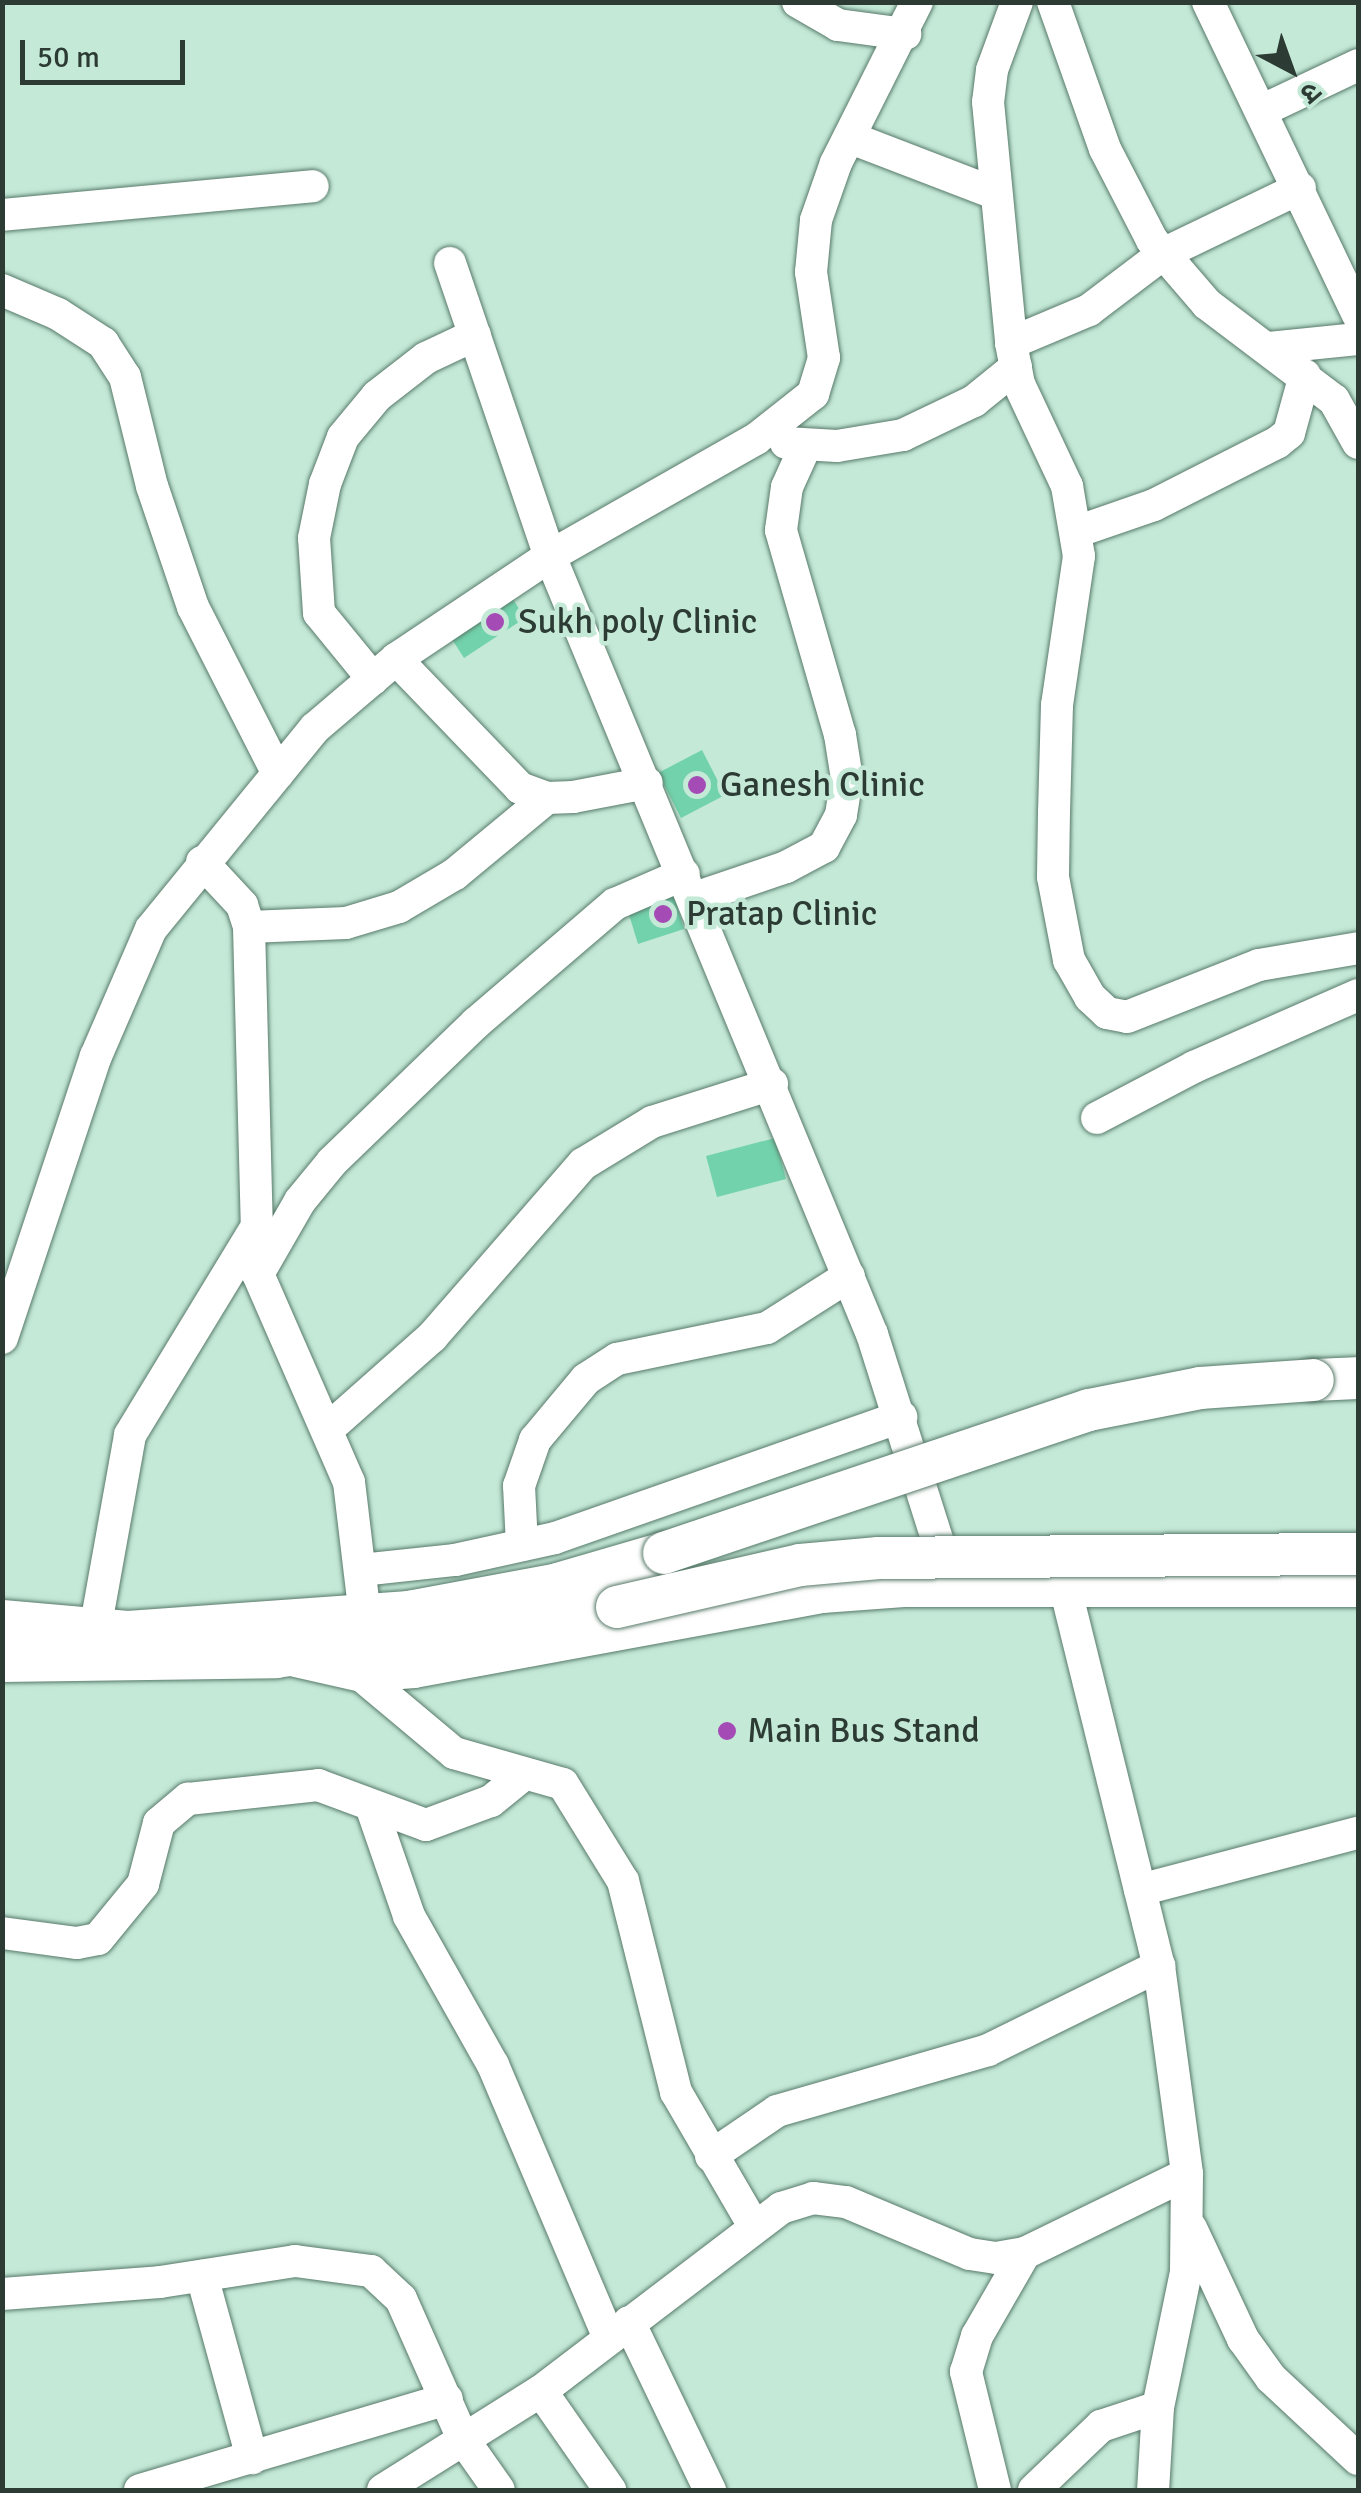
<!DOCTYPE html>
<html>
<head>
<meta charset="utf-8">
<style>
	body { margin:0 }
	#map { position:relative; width:1361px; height:2493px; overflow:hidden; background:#c4e9d7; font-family:Signika,"Noto Sans Devanagari",sans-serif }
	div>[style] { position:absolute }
	.building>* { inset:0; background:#72d2ab }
	.roads { filter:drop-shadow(0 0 2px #587a6a) drop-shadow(0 0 2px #587a6a) }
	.minor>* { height:32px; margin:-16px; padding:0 16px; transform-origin:16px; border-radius:16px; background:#fff }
	.major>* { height:42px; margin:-21px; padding:0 21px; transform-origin:21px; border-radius:21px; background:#fff }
	.bridges { filter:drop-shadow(0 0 2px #587a6a) drop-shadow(0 0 2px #587a6a) }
	.major-bridge>* { height:42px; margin:-21px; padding:0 21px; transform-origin:21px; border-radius:21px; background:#fff }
	.dots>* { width:28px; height:28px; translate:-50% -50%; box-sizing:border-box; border:5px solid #c4e9d7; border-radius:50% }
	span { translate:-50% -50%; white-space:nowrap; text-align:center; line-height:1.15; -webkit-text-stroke:9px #c4e9d7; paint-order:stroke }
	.poi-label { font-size:35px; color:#2d3b35 }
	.left { translate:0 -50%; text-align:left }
	.frame { position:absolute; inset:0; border:5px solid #2d3b35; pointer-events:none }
	.north { position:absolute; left:1241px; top:20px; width:100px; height:100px; -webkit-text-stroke:8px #c4e9d7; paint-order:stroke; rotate:139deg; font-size:28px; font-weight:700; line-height:40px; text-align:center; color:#2d3b35 }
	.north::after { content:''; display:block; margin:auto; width:35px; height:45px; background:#2d3b35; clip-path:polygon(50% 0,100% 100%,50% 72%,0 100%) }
	.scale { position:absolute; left:20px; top:40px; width:165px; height:45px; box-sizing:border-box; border:5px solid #2d3b35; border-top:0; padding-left:12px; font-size:30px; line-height:35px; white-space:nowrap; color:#2d3b35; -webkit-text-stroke:8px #c4e9d7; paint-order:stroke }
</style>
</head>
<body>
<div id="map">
	<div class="building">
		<i style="clip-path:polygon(509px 593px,525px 618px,464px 658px,448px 633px)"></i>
		<i style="clip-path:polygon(702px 750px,725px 795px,681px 818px,658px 773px)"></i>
		<i style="clip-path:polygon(673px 893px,684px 929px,638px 944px,627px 908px)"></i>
		<i style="clip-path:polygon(775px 1138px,786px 1179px,717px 1197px,706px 1156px)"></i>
	</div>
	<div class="roads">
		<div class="minor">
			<i style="left:798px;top:2px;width:46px;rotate:29.9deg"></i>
			<i style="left:838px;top:25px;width:68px;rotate:7.7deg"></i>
			<i style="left:1017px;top:2px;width:72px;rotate:110.2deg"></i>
			<i style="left:992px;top:70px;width:32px;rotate:97deg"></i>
			<i style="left:988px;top:102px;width:242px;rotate:84.5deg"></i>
			<i style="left:1011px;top:343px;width:42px;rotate:79deg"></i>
			<i style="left:1019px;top:384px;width:113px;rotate:64.8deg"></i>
			<i style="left:1067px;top:486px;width:71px;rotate:80.3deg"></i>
			<i style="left:1079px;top:556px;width:151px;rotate:98.4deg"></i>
			<i style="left:1057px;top:705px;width:107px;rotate:91.6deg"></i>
			<i style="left:1054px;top:812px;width:65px;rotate:90.9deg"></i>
			<i style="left:1053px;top:877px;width:85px;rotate:79.1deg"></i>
			<i style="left:1069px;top:960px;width:43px;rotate:60.4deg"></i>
			<i style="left:1090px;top:997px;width:23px;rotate:43deg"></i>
			<i style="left:1107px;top:1013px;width:20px;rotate:11deg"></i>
			<i style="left:1127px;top:1017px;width:142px;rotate:-21.5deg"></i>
			<i style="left:1259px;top:965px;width:100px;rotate:-9.7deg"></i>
			<i style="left:1053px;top:2px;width:156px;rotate:70.5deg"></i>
			<i style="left:1105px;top:149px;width:102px;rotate:62.7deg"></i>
			<i style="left:1152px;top:240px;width:84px;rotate:49.3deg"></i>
			<i style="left:1207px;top:304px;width:159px;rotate:37.1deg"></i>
			<i style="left:1334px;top:400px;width:49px;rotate:60.8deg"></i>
			<i style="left:1208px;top:2px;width:347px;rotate:64.4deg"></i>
			<i style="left:1263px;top:110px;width:105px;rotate:-25.3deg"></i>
			<i style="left:851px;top:138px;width:153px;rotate:21deg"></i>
			<i style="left:2px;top:215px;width:312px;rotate:-5.3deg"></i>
			<i style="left:450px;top:263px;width:310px;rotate:71.2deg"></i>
			<i style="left:550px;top:556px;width:842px;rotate:67.52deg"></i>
			<i style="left:872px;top:1334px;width:268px;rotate:72.4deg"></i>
			<i style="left:2px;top:290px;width:61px;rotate:23.2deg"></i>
			<i style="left:58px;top:314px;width:54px;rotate:32.8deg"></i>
			<i style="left:103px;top:343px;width:40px;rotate:57.1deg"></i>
			<i style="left:125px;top:377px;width:112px;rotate:76.1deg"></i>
			<i style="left:152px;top:486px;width:128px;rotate:71.3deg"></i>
			<i style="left:193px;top:607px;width:187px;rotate:63deg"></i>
			<i style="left:1011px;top:343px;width:85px;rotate:-22.9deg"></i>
			<i style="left:1089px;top:310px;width:93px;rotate:-37.1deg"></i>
			<i style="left:1163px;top:254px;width:152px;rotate:-25.7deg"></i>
			<i style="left:1269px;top:348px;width:89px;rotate:-5.8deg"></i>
			<i style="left:786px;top:443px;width:51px;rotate:3.4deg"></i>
			<i style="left:837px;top:446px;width:67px;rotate:-9.5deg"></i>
			<i style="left:903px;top:435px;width:79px;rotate:-25.6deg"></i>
			<i style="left:974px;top:401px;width:54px;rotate:-39deg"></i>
			<i style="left:1076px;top:532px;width:83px;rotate:-19.1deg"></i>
			<i style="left:1154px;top:505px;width:139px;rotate:-26.9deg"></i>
			<i style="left:1278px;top:442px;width:14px;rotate:-39deg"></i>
			<i style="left:1289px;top:433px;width:60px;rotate:-74.6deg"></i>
			<i style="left:396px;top:659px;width:179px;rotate:46.1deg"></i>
			<i style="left:520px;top:788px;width:29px;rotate:20deg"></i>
			<i style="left:547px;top:798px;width:26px;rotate:-2deg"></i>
			<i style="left:573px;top:797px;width:75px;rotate:-10.7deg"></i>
			<i style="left:373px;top:679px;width:85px;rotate:-129.3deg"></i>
			<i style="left:319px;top:613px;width:75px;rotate:-93.8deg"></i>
			<i style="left:314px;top:538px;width:55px;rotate:-78.5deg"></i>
			<i style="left:325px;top:484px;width:50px;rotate:-69deg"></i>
			<i style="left:343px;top:437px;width:53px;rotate:-50.3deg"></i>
			<i style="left:377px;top:396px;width:62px;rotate:-37.8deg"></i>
			<i style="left:426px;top:358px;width:54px;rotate:-25.1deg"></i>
			<i style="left:202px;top:862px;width:59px;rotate:47.1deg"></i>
			<i style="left:242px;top:905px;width:23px;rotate:72deg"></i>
			<i style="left:249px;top:927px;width:347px;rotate:88.5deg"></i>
			<i style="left:258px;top:1274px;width:227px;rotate:66.4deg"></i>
			<i style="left:349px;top:1482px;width:135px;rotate:83.2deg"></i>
			<i style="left:695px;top:898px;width:96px;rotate:-18.8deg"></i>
			<i style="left:786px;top:867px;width:43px;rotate:-27.8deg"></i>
			<i style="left:824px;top:847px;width:36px;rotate:-62deg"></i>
			<i style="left:841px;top:815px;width:36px;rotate:-81deg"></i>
			<i style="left:847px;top:779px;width:45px;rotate:-99deg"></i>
			<i style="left:840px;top:735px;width:213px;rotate:-106.1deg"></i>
			<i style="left:781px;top:530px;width:43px;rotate:-82.1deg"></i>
			<i style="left:787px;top:487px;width:46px;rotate:-65.7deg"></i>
			<i style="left:249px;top:927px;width:97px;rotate:-2.4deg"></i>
			<i style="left:346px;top:923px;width:55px;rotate:-16.8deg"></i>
			<i style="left:399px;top:907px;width:65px;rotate:-30.5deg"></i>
			<i style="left:455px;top:874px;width:119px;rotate:-39.6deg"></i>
			<i style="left:1097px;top:1118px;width:110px;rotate:-27.7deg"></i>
			<i style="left:1194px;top:1067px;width:179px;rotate:-23.7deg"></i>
			<i style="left:258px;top:1274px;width:84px;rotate:-60.1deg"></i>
			<i style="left:300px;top:1201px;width:50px;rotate:-50.6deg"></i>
			<i style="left:332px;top:1162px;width:200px;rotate:-44deg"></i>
			<i style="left:476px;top:1023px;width:183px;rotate:-40.6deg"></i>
			<i style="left:615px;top:904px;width:75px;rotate:-23.5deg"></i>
			<i style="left:2px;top:1338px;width:297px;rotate:-71.6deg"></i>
			<i style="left:96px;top:1056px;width:138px;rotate:-66.6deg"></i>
			<i style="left:151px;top:929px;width:259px;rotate:-50.8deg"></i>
			<i style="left:315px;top:728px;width:106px;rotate:-40.4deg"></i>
			<i style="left:396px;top:659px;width:185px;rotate:-33.8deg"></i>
			<i style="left:550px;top:556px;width:237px;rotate:-29.6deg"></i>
			<i style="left:756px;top:439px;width:73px;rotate:-38.3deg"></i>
			<i style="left:813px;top:394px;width:38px;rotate:-73deg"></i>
			<i style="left:824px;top:358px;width:87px;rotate:-98.6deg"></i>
			<i style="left:811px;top:272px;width:52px;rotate:-84.5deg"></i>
			<i style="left:816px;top:220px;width:60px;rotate:-70.7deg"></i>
			<i style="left:836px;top:163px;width:180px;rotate:-63.3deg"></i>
			<i style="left:328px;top:1429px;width:139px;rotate:-41.5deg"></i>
			<i style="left:432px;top:1337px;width:230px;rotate:-48.9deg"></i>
			<i style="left:583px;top:1164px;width:81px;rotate:-31.3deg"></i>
			<i style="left:652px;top:1122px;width:126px;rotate:-17.6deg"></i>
			<i style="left:522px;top:1545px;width:59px;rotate:-92.9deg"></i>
			<i style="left:519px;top:1486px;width:49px;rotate:-70.8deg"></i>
			<i style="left:535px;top:1440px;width:80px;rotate:-50.1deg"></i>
			<i style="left:586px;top:1379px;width:37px;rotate:-33deg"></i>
			<i style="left:617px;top:1359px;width:153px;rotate:-11.7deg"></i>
			<i style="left:767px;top:1328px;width:97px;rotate:-32.4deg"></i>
			<i style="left:361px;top:1570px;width:95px;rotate:-6.1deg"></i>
			<i style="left:455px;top:1560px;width:102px;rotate:-12.4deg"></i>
			<i style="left:555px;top:1538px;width:367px;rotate:-19.3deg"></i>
			<i style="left:1065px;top:1587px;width:390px;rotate:76.1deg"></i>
			<i style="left:1159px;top:1966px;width:210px;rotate:82.3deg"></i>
			<i style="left:1187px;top:2174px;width:98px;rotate:90.6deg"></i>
			<i style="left:1186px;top:2272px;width:138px;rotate:101.7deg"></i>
			<i style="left:1158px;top:2407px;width:83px;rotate:93.4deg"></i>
			<i style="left:95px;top:1630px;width:198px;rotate:-79.8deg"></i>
			<i style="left:130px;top:1435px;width:237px;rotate:-58.7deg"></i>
			<i style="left:295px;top:1661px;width:69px;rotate:12.6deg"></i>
			<i style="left:362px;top:1676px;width:52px;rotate:-4.4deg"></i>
			<i style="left:414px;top:1672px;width:415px;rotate:-10.4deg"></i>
			<i style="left:822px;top:1597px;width:82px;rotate:-4.2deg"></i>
			<i style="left:904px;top:1591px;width:454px"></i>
			<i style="left:362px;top:1676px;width:120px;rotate:39.9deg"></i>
			<i style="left:454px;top:1753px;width:113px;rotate:15.9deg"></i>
			<i style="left:563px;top:1784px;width:114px;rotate:58.3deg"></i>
			<i style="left:623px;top:1881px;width:218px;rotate:75.9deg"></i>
			<i style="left:676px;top:2092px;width:155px;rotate:59.8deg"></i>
			<i style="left:371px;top:1806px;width:116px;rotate:70.9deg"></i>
			<i style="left:409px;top:1916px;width:171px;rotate:60.6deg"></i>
			<i style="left:493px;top:2065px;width:297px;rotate:67deg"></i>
			<i style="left:1140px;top:1890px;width:225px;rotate:-14.7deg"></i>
			<i style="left:2px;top:1933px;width:76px;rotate:7.6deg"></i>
			<i style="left:77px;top:1943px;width:21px;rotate:-11deg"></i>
			<i style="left:98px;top:1939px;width:71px;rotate:-50.7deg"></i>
			<i style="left:143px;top:1884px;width:63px;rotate:-75.3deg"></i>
			<i style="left:159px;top:1823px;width:38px;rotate:-40deg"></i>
			<i style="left:188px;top:1799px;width:131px;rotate:-6.1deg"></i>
			<i style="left:318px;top:1785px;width:115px;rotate:20.3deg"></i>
			<i style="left:426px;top:1825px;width:69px;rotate:-20.3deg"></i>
			<i style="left:491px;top:1801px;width:40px;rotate:-39deg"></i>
			<i style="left:711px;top:2156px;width:80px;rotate:-34.3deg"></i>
			<i style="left:777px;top:2111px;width:220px;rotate:-16.1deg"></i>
			<i style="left:988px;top:2050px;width:191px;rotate:-26.2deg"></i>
			<i style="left:1191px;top:2228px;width:123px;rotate:64.9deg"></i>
			<i style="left:1243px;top:2339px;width:48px;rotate:54.3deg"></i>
			<i style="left:1271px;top:2378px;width:119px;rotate:43deg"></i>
			<i style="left:202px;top:2276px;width:189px;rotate:74.6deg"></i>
			<i style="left:2px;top:2294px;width:158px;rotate:-4.3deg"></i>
			<i style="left:160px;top:2282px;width:137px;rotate:-8.8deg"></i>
			<i style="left:295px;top:2261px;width:77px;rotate:7.5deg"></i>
			<i style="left:371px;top:2271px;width:41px;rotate:43deg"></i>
			<i style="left:401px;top:2299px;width:153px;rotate:66.1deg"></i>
			<i style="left:463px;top:2439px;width:62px;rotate:54.8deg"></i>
			<i style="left:629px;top:2322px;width:187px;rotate:64.3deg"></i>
			<i style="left:541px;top:2391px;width:121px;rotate:55.1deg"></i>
			<i style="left:140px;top:2490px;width:320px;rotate:-16.5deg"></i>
			<i style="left:383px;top:2490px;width:186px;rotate:-32.1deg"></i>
			<i style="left:541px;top:2391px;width:302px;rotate:-37.3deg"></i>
			<i style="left:781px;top:2208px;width:34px;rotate:-17deg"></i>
			<i style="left:813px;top:2198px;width:33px;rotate:7deg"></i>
			<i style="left:846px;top:2202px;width:134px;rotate:22.8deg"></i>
			<i style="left:970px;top:2254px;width:26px;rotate:9deg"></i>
			<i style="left:996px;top:2258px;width:29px;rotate:-10deg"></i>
			<i style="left:1025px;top:2253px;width:180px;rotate:-26deg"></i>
			<i style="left:995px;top:2490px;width:122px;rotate:-103.8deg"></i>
			<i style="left:966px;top:2372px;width:38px;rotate:-73deg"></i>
			<i style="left:977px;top:2336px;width:96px;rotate:-60deg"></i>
			<i style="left:1034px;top:2490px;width:93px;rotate:-43.7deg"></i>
			<i style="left:1101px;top:2426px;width:60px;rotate:-18.4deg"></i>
		</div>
		<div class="major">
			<i style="left:1313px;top:1380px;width:45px;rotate:-2.5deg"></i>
			<i style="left:2px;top:1621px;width:126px;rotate:5deg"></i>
			<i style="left:128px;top:1632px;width:282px;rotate:-4.1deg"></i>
			<i style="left:409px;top:1612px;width:152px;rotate:-10.6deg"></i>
			<i style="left:558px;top:1584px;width:110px;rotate:-16.3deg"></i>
			<i style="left:2px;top:1661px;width:274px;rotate:-0.8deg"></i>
			<i style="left:276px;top:1657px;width:345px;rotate:-8.3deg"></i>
		</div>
	</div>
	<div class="bridges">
		<div class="major-bridge">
			<i style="left:664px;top:1553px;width:448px;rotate:-18.6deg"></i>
			<i style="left:1089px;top:1410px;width:113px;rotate:-11.2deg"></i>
			<i style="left:1200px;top:1388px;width:113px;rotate:-4deg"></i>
			<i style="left:617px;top:1607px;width:188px;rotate:-12.9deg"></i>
			<i style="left:800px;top:1565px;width:79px;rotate:-5.1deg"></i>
			<i style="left:879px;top:1558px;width:479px;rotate:-0.5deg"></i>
		</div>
	</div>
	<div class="dots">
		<i style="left:495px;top:622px;background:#a54bb6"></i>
		<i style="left:697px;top:785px;background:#a54bb6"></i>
		<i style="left:663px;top:914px;background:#a54bb6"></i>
		<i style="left:727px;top:1731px;background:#a54bb6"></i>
	</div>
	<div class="poi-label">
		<span class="left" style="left:518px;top:622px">Sukh poly Clinic</span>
		<span class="left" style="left:720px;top:785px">Ganesh Clinic</span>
		<span class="left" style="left:686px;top:914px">Pratap Clinic</span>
		<span class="left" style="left:747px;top:1731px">Main Bus Stand</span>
	</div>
	<div class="frame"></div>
	<div class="north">उ</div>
	<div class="scale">50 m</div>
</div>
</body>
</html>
